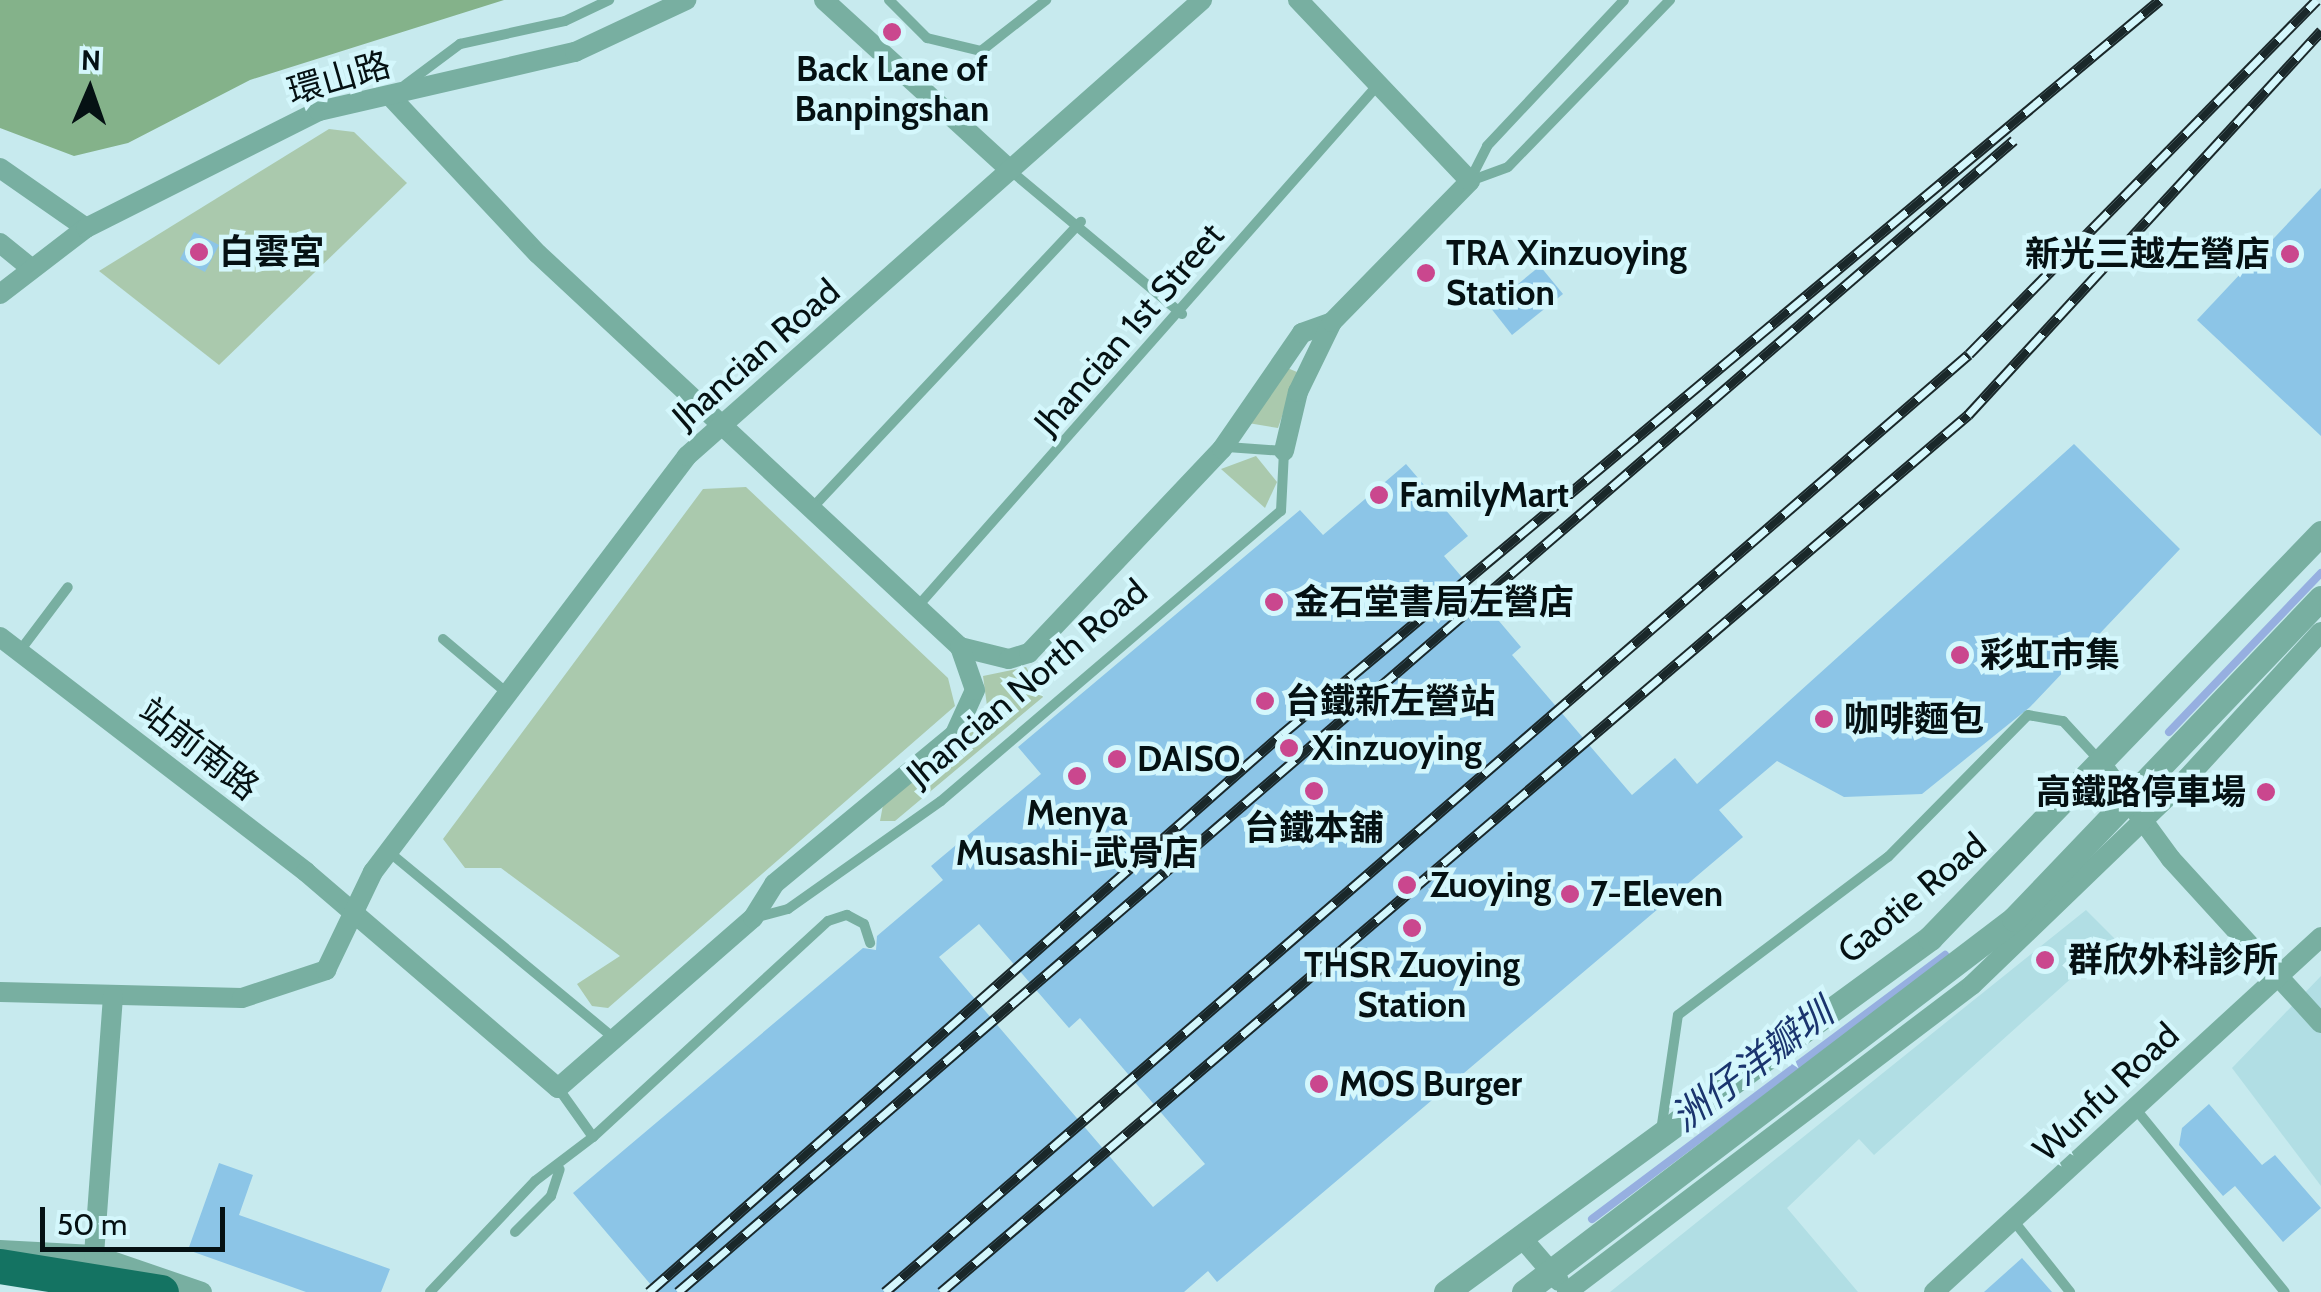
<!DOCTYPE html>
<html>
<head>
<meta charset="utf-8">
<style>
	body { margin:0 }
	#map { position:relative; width:2321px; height:1292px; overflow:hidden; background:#c7eaee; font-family:Cabin,"Noto Sans TC",sans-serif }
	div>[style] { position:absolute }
	.built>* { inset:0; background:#b1dee4 }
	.green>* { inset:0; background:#aac9ad }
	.forest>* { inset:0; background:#84b28a }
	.stream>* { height:8px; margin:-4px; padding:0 4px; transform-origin:4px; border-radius:4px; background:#96afe0 }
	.building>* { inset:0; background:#8cc5e7 }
	.service>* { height:10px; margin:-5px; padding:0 5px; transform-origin:5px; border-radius:5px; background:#78afa1 }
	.minor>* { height:20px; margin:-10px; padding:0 10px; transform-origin:10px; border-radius:10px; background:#78afa1 }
	.tertiary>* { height:25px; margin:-12.5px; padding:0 12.5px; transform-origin:12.5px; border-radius:12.5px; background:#78afa1 }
	.rail>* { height:11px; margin-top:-5.5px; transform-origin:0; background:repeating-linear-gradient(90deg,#d4f7fc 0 22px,#1a282a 0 44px); box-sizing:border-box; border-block:2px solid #1a282a }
	.trunk-bridge>* { height:35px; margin:-17.5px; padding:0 17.5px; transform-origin:17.5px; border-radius:17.5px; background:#147362 }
	.dots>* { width:28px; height:28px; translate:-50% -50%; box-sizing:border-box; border:5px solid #d4f7fc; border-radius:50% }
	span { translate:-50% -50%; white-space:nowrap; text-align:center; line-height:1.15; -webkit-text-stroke:9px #d4f7fc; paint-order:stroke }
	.poi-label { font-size:35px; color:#051113; font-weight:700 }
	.left { translate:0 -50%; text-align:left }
	.right { translate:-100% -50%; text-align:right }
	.street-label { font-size:35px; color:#051113 }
	.water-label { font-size:38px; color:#1a346e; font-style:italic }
	.north { position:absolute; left:40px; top:40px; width:100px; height:100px; -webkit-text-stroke:8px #d4f7fc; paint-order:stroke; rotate:2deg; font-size:28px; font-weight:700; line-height:40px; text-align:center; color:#051113 }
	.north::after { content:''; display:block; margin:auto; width:35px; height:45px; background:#051113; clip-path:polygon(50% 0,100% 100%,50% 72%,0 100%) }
	.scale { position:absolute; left:40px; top:1207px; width:185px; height:45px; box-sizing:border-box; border:5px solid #051113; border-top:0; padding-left:12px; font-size:30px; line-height:35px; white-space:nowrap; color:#051113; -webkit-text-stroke:8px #d4f7fc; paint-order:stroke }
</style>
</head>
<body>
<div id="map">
	<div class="built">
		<i style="clip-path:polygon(2086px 910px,2115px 939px,1874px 1155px,1859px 1139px,1787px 1208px,1858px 1292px,1610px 1292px)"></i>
		<i style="clip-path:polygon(2321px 976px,2321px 1186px,2232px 1068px)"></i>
	</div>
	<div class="green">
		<i style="clip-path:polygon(329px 129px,354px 132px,407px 183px,219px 365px,99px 271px)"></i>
		<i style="clip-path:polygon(1285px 367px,1297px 372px,1278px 428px,1248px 423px)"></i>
		<i style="clip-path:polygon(1256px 456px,1277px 482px,1265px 508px,1221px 469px)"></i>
		<i style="clip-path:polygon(746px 487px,948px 678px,955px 706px,608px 1008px,592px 1006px,577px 984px,620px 956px,501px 868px,465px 868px,443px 839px,703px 489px)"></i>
		<i style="clip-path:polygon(1026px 667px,1043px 697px,895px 821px,880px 821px,883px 805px,977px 726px,987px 706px,983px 676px)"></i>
	</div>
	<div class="forest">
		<i style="clip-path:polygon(0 0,504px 0,250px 80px,128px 143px,74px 156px,0 128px)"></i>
	</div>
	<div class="stream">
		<i style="left:2169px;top:732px;width:220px;rotate:-46.3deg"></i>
		<i style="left:1592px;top:1219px;width:441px;rotate:-36.8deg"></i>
	</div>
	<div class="building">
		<i style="clip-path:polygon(2321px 188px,2321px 436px,2197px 320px)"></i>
		<i style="clip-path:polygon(194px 232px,219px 245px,205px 272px,180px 259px)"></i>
		<i style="clip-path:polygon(1540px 266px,1563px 294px,1512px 335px,1490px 307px)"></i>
		<i style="clip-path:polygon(evenodd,2074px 444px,2180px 549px,2030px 707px,1922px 794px,1844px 797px,1777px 761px,1719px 810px,1743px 837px,1217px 1282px,1208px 1271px,1184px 1292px,657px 1292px,573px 1193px,863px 948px,876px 950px,877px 936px,943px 880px,931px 866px,1041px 774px,1018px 747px,1300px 510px,1323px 535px,1406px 464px,1468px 536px,1444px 556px,1521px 647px,1512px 655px,1632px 795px,1675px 758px,1697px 784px,2074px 444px,979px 924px,1069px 1028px,1080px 1018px,1205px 1164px,1153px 1207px,939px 957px,979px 924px)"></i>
		<i style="clip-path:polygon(2209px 1104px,2262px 1165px,2275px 1155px,2321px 1208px,2283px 1242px,2235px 1186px,2223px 1196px,2179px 1145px,2182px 1128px)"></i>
		<i style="clip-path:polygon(219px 1163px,253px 1175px,239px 1215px,390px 1269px,381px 1292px,306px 1292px,188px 1250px)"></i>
		<i style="clip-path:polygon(2022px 1258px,2052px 1292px,1984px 1292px)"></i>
	</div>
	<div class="service">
		<i style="left:889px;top:0;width:54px;rotate:45deg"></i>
		<i style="left:927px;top:38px;width:56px;rotate:13.5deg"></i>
		<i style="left:981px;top:51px;width:83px;rotate:-38.1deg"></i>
		<i style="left:405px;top:85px;width:69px;rotate:-36.7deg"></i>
		<i style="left:460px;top:44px;width:107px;rotate:-12.4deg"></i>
		<i style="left:565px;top:21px;width:49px;rotate:-25.5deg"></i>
		<i style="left:1011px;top:171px;width:223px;rotate:39.9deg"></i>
		<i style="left:1470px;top:180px;width:38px;rotate:-63deg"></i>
		<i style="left:1487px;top:146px;width:200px;rotate:-46.8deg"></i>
		<i style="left:1470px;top:181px;width:40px;rotate:-20.2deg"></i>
		<i style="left:1508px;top:167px;width:233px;rotate:-45.9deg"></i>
		<i style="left:814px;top:506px;width:390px;rotate:-46.8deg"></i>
		<i style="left:918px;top:606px;width:694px;rotate:-48.57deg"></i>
		<i style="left:443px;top:639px;width:84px;rotate:40.2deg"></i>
		<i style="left:19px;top:652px;width:81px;rotate:-53deg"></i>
		<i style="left:389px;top:852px;width:291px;rotate:39.6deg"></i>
		<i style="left:758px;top:917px;width:31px;rotate:-15deg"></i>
		<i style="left:788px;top:909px;width:187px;rotate:-35.2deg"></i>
		<i style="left:941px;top:801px;width:447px;rotate:-40.5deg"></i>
		<i style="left:1281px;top:511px;width:60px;rotate:-87.1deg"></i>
		<i style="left:1284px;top:451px;width:57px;rotate:-176deg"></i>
		<i style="left:2138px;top:1112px;width:232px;rotate:50.8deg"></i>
		<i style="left:1661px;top:1131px;width:117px;rotate:-81.7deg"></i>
		<i style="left:1678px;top:1015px;width:263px;rotate:-37deg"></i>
		<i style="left:1888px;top:857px;width:199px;rotate:-45.4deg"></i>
		<i style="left:2028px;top:715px;width:36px;rotate:10deg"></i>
		<i style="left:2063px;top:721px;width:54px;rotate:47.2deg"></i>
		<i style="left:593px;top:1137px;width:319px;rotate:-42.6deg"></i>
		<i style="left:828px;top:921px;width:20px;rotate:-18deg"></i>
		<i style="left:847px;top:915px;width:19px;rotate:28deg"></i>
		<i style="left:864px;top:924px;width:20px;rotate:72deg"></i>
		<i style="left:2013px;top:1220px;width:92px;rotate:51.6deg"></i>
		<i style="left:515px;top:1232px;width:51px;rotate:-45deg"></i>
		<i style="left:551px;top:1196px;width:28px;rotate:-72deg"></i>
		<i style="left:430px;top:1292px;width:153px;rotate:-46.6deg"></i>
		<i style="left:535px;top:1181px;width:73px;rotate:-37.2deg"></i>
		<i style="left:593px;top:1137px;width:60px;rotate:-125.5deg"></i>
	</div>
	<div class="minor">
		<i style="left:824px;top:0;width:253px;rotate:42.4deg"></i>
		<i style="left:390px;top:96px;width:216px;rotate:46.9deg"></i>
		<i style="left:538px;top:254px;width:577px;rotate:42.96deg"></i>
		<i style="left:960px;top:647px;width:50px;rotate:13.8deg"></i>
		<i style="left:1009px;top:659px;width:21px;rotate:-17deg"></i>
		<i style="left:1029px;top:653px;width:281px;rotate:-46.6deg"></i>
		<i style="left:1222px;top:449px;width:141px;rotate:-55.4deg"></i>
		<i style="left:1302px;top:333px;width:32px;rotate:-20deg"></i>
		<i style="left:0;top:168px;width:105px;rotate:34.9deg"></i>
		<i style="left:0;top:243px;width:38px;rotate:39deg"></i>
		<i style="left:0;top:294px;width:108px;rotate:-37.5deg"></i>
		<i style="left:86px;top:228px;width:261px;rotate:-26.7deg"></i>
		<i style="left:319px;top:111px;width:263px;rotate:-13deg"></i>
		<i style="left:575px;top:52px;width:123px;rotate:-25.1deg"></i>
		<i style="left:1284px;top:451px;width:61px;rotate:-76.7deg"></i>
		<i style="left:1298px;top:392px;width:78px;rotate:-64.1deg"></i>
		<i style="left:1332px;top:322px;width:197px;rotate:-45.6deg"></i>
		<i style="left:1470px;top:181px;width:250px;rotate:-133.5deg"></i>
		<i style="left:0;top:637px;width:386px;rotate:37.5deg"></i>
		<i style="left:306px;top:872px;width:332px;rotate:40.6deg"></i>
		<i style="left:558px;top:1088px;width:259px;rotate:-41.1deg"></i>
		<i style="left:753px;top:918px;width:40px;rotate:-58deg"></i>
		<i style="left:774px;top:884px;width:235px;rotate:-39.6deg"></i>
		<i style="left:955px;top:734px;width:48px;rotate:-65.6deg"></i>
		<i style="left:975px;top:690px;width:46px;rotate:-109.2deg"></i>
		<i style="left:2103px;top:766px;width:115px;rotate:53.8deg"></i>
		<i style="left:2171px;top:859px;width:222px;rotate:47.6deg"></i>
		<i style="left:0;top:992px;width:242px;rotate:1.4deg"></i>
		<i style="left:242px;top:998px;width:89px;rotate:-18.4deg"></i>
		<i style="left:326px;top:970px;width:109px;rotate:-64.4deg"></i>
		<i style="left:373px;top:872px;width:521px;rotate:-52.95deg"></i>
		<i style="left:687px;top:456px;width:688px;rotate:-41.52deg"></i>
		<i style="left:1521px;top:1237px;width:58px;rotate:49.2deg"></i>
		<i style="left:0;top:1250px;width:94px;rotate:3deg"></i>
		<i style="left:94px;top:1255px;width:114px;rotate:18.9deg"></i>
		<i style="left:94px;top:1255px;width:260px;rotate:-85.8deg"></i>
		<i style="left:1567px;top:1292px;width:508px;rotate:-37.16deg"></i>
		<i style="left:1972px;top:985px;width:298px;rotate:-43.9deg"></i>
		<i style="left:2187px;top:778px;width:198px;rotate:-47.5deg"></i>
		<i style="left:1934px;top:1292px;width:525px;rotate:-42.53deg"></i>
	</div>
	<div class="tertiary">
		<i style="left:1446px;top:1292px;width:600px;rotate:-36.18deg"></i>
		<i style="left:1930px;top:938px;width:563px;rotate:-46.01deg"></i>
		<i style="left:1524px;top:1292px;width:616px;rotate:-37.28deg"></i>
		<i style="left:2014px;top:919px;width:444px;rotate:-46.3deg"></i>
	</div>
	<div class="rail">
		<i style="left:649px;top:1292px;width:844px;rotate:-41.4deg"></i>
		<i style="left:1282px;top:734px;width:1144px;rotate:-39.9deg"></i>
		<i style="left:678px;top:1292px;width:1764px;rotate:-40.77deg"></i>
		<i style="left:885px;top:1292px;width:1433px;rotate:-40.87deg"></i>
		<i style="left:1969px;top:354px;width:496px;rotate:-45.5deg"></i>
		<i style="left:941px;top:1292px;width:1351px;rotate:-40.5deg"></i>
		<i style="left:1968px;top:415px;width:522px;rotate:-47.41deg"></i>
	</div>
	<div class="trunk-bridge">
		<i style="left:0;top:1266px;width:163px;rotate:9.2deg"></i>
	</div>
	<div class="dots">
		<i style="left:892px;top:32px;background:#ca478e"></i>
		<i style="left:199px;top:252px;background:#ca478e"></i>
		<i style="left:2290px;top:254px;background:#ca478e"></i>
		<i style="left:1426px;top:273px;background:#ca478e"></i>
		<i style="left:1379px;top:495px;background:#ca478e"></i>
		<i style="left:1274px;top:602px;background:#ca478e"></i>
		<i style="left:1960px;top:655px;background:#ca478e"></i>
		<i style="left:1265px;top:701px;background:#ca478e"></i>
		<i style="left:1824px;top:719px;background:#ca478e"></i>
		<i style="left:1289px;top:748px;background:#ca478e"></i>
		<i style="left:1117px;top:759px;background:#ca478e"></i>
		<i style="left:1077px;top:776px;background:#ca478e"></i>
		<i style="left:1314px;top:791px;background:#ca478e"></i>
		<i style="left:2266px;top:792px;background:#ca478e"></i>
		<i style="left:1407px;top:885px;background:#ca478e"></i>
		<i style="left:1570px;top:894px;background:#ca478e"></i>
		<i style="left:1412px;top:928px;background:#ca478e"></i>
		<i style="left:2045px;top:960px;background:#ca478e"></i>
		<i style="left:1319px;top:1084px;background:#ca478e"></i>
	</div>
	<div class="poi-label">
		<span style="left:892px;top:89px">Back Lane of<br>Banpingshan</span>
		<span class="left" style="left:219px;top:252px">白雲宮</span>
		<span class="left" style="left:1446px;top:273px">TRA Xinzuoying<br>Station</span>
		<span class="right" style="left:2270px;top:254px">新光三越左營店</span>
		<span class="left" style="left:1399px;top:495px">FamilyMart</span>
		<span class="left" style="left:1294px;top:602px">金石堂書局左營店</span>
		<span class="left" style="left:1980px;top:655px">彩虹市集</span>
		<span class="left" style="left:1285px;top:701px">台鐵新左營站</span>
		<span class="left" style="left:1844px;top:719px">咖啡麵包</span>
		<span class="left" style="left:1312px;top:748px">Xinzuoying</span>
		<span class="left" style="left:1137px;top:759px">DAISO</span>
		<span class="right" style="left:2246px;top:792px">高鐵路停車場</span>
		<span style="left:1077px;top:833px">Menya<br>Musashi-武骨店</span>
		<span style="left:1314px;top:828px">台鐵本舖</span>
		<span class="left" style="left:1430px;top:885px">Zuoying</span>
		<span class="left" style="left:1590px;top:894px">7-Eleven</span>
		<span class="left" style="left:2068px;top:960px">群欣外科診所</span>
		<span style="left:1412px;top:985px">THSR Zuoying<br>Station</span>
		<span class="left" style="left:1339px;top:1084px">MOS Burger</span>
	</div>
	<div class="street-label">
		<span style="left:339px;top:78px;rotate:-16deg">環山路</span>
		<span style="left:1129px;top:329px;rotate:-49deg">Jhancian 1st Street</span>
		<span style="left:756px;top:354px;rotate:-41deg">Jhancian Road</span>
		<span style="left:1027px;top:683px;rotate:-40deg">Jhancian North Road</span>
		<span style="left:199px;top:749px;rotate:38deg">站前南路</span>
		<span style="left:1912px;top:898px;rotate:-40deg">Gaotie Road</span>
		<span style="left:2106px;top:1092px;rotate:-43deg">Wunfu Road</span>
	</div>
	<div class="water-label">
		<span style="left:1752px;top:1065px;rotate:-37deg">洲仔洋瓣圳</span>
	</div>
	<div class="north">N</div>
	<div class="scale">50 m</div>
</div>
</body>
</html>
